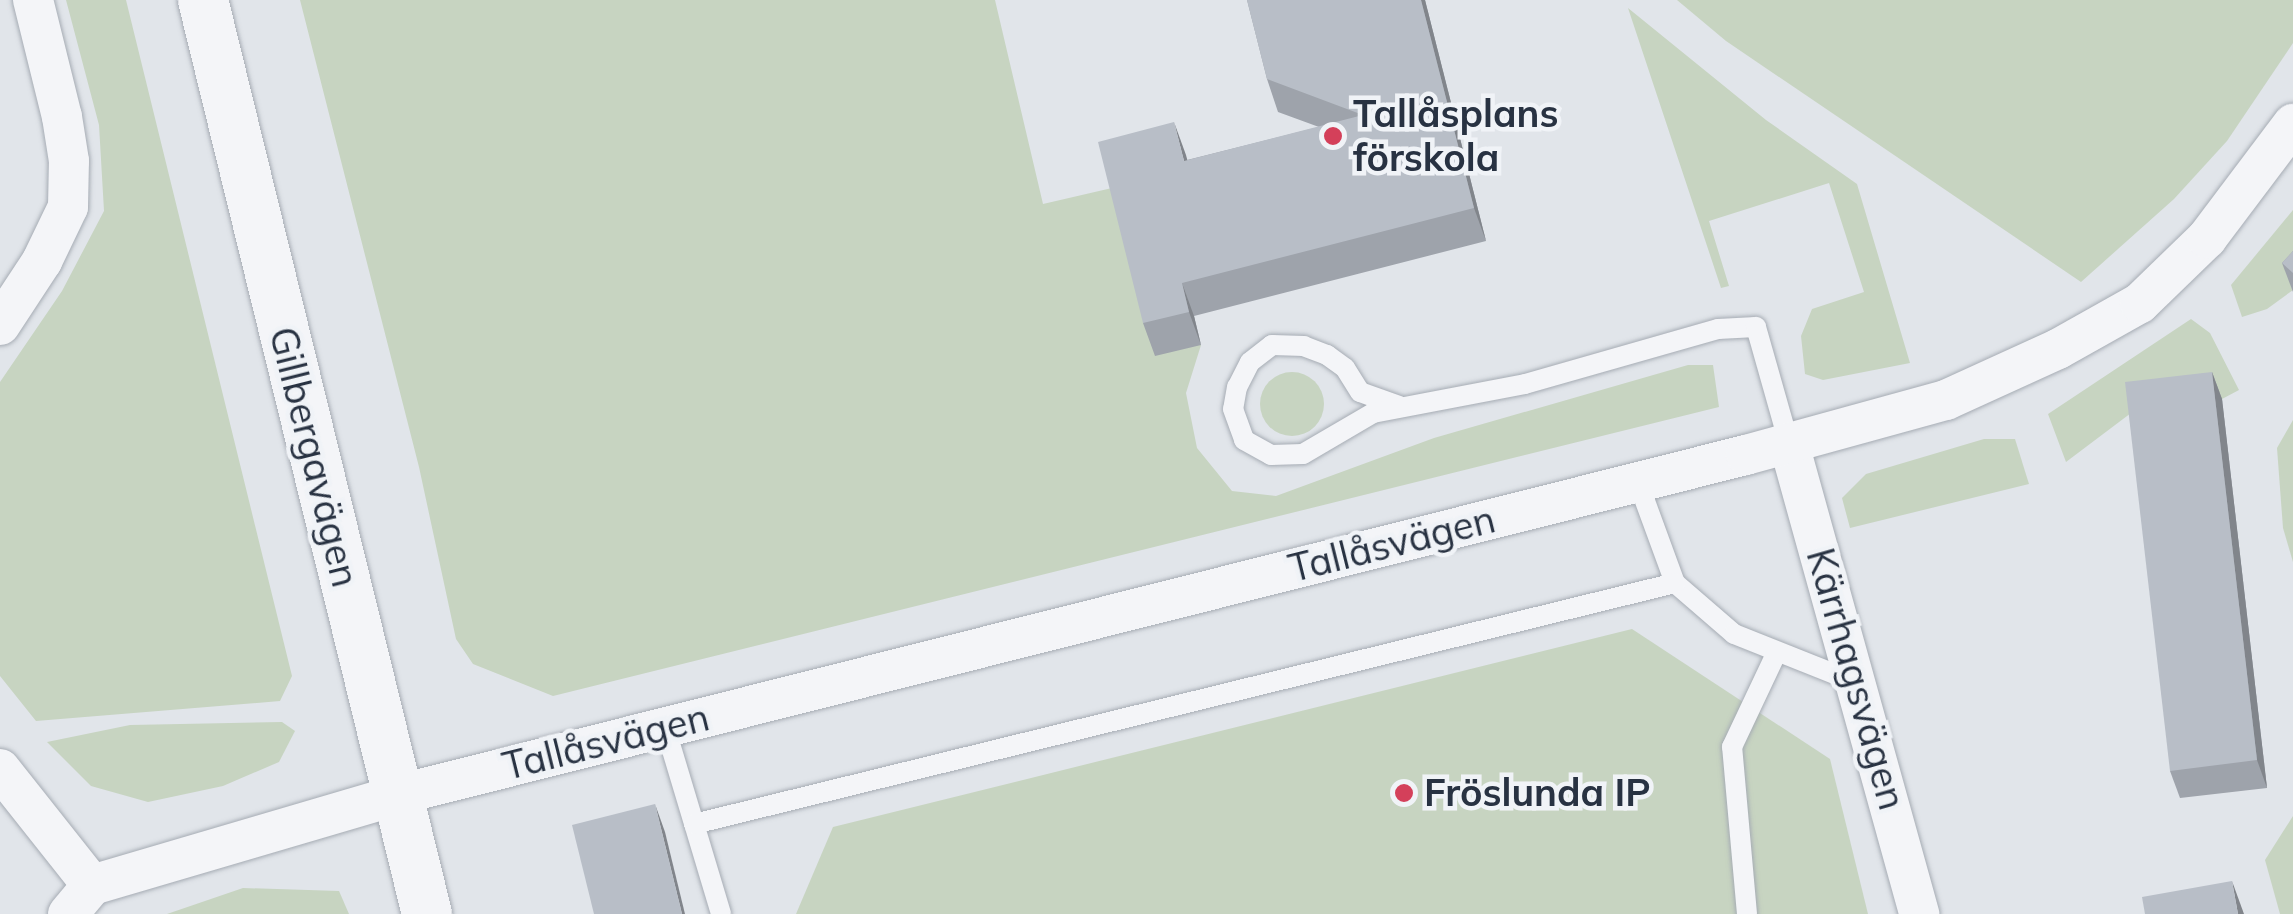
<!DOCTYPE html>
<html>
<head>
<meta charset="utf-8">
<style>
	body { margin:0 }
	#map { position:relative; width:2293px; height:914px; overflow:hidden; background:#e1e5ea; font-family:Mulish,sans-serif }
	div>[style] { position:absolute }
	.green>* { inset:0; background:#c7d4c1 }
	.round { border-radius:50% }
	.roads { filter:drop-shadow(0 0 2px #a6acb4) drop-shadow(0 0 2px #a6acb4) }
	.service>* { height:20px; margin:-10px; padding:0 10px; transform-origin:10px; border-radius:10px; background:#f4f5f8 }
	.minor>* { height:40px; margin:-20px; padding:0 20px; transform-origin:20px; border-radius:20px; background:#f4f5f8 }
	.tertiary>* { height:50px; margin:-25px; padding:0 25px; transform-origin:25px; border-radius:25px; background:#f4f5f8 }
	.wall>* { inset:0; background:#9ea3ab }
	.shaded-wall>* { inset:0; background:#81858b }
	.building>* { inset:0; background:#b8bec7 }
	.dots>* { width:28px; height:28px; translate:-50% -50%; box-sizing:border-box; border:5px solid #f0f3f7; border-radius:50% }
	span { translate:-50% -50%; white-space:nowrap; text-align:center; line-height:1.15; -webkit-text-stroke:9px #f0f3f7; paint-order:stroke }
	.poi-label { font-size:38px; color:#283242; font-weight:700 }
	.left { translate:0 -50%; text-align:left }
	.street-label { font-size:38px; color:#283242 }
</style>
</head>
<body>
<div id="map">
	<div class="green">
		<i style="clip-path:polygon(66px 0,126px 0,292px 676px,280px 701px,36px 721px,0 676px,0 382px,62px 291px,104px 211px,99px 125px)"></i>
		<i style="clip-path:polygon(300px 0,995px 0,1043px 204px,1112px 188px,1201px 345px,1186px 393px,1197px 448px,1232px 491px,1276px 496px,1434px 438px,1688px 365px,1713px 365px,1719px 407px,553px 696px,473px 664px,456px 639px,419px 467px)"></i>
		<i style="clip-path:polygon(1677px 0,2293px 0,2293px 43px,2227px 141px,2174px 199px,2081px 282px,1726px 41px)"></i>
		<i style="clip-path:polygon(1628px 8px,1766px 120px,1857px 184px,1910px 363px,1823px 380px,1805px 374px,1801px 336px,1812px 309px,1864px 292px,1829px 183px,1709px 221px,1729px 286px,1721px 288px)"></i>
		<i style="clip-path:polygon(2293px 210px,2293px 290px,2267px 309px,2242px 317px,2231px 285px)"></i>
		<i style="clip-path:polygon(2191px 319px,2210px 333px,2239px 390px,2222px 399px,2135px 410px,2066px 462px,2048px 414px)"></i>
		<i class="round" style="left:1260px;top:372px;width:64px;height:64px"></i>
		<i style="clip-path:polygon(2293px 420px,2293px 562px,2283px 528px,2277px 448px)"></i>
		<i style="clip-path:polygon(1984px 439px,2015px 439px,2029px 484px,1850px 528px,1842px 498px,1866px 474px)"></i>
		<i style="clip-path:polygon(1632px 629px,1830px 759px,1868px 914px,796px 914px,833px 827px)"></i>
		<i style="clip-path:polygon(282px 722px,295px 731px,279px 762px,223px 786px,148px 802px,91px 786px,47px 742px,130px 725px)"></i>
		<i style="clip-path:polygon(2293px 816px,2293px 914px,2280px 914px,2265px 860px)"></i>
		<i style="clip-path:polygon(243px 888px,339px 891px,349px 914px,167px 914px)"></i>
	</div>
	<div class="roads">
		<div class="service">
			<i style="left:1399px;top:406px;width:41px;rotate:-160.3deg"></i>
			<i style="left:1360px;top:392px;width:28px;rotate:-122deg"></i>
			<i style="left:1345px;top:368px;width:22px;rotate:-144deg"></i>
			<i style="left:1327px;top:355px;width:25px;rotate:-159deg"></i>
			<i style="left:1304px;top:346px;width:32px;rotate:-178deg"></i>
			<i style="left:1272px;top:345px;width:28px;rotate:142deg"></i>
			<i style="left:1250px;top:362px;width:28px;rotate:117deg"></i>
			<i style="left:1237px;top:387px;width:22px;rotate:100deg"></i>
			<i style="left:1233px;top:409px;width:33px;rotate:70deg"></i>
			<i style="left:1244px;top:440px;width:31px;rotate:29deg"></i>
			<i style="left:1271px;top:455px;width:32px;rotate:-2deg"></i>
			<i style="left:1303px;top:454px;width:81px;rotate:-30.4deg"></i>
			<i style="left:1373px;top:413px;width:155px;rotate:-10.8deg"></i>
			<i style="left:1525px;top:384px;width:201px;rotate:-15.9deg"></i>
			<i style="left:1718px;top:329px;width:38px;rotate:-3deg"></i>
			<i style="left:1756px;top:327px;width:122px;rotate:74.2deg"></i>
			<i style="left:1638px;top:482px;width:108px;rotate:69.9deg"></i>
			<i style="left:1675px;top:583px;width:78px;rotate:40.8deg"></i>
			<i style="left:1734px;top:634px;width:132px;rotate:21.7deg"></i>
			<i style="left:665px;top:727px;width:195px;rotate:73.3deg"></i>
			<i style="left:694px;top:824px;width:1010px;rotate:-13.8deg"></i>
			<i style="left:1747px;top:914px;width:168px;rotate:-95.1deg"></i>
			<i style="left:1732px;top:747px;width:105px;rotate:-64.7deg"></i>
		</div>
		<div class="minor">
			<i style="left:0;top:325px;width:77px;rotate:-56.7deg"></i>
			<i style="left:42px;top:261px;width:60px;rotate:-64.3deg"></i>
			<i style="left:68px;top:207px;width:46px;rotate:-88.8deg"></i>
			<i style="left:69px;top:161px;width:45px;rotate:-99deg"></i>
			<i style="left:62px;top:117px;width:121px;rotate:-103.9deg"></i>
			<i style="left:1789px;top:444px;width:488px;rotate:74.5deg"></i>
			<i style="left:0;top:769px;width:148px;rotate:51.6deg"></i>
			<i style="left:92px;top:885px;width:318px;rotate:-16.4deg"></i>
			<i style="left:397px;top:795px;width:1391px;rotate:-14.15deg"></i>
			<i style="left:1746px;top:455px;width:207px;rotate:-15.4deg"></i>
			<i style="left:1946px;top:400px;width:123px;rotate:-24.5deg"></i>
			<i style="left:2058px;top:349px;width:94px;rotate:-29.3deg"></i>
			<i style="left:2140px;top:303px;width:93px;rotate:-44.1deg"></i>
			<i style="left:2207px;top:238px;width:143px;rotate:-53deg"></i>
			<i style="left:68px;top:914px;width:38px;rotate:-50deg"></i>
		</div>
		<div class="tertiary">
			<i style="left:203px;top:0;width:941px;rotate:76.23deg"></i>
		</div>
	</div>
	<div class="wall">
		<i style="clip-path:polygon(1247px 0,1425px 0,1486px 241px,1194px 316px,1201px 345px,1155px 356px,1143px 323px,1187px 160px,1319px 127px,1278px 112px,1267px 79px)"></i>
		<i style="clip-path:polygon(2293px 251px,2293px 292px,2282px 263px)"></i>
		<i style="clip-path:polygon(2212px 372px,2222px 399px,2267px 788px,2180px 798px,2170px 771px)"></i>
	</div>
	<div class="shaded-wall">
		<i style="clip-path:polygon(1421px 0,1425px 0,1486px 241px,1474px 208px)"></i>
		<i style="clip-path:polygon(1174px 122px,1186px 155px,1196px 193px,1184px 161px)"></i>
		<i style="clip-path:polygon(1182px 283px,1194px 316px,1201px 345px,1189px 312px)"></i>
		<i style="clip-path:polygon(2212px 372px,2222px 399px,2267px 788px,2257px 760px)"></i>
		<i style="clip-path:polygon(655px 804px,665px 832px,685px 914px,682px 914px)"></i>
		<i style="clip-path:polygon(2232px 881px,2244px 914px,2238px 914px)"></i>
	</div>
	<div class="building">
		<i style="clip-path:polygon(1247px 0,1421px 0,1474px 208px,1182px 283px,1189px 312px,1143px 323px,1098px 142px,1174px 122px,1184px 161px,1363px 115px,1267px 79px)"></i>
		<i style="clip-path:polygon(2293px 251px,2293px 273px,2282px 263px)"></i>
		<i style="clip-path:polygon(2212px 372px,2257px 760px,2170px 771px,2125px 382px)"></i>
		<i style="clip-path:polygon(655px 804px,682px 914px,594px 914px,572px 825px)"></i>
		<i style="clip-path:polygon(2232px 881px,2238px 914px,2145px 914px,2142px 897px)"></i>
	</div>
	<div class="dots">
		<i style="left:1333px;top:136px;background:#d4405a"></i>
		<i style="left:1404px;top:793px;background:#d4405a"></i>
	</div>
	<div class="poi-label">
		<span class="left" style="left:1353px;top:136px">Tallåsplans<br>förskola</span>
		<span class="left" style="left:1424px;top:793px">Fröslunda IP</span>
	</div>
	<div class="street-label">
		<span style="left:314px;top:457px;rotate:76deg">Gillbergavägen</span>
		<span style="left:1392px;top:544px;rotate:-14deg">Tallåsvägen</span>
		<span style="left:1856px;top:679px;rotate:74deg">Kärrhagsvägen</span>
		<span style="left:606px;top:742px;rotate:-14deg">Tallåsvägen</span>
	</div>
</div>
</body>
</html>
